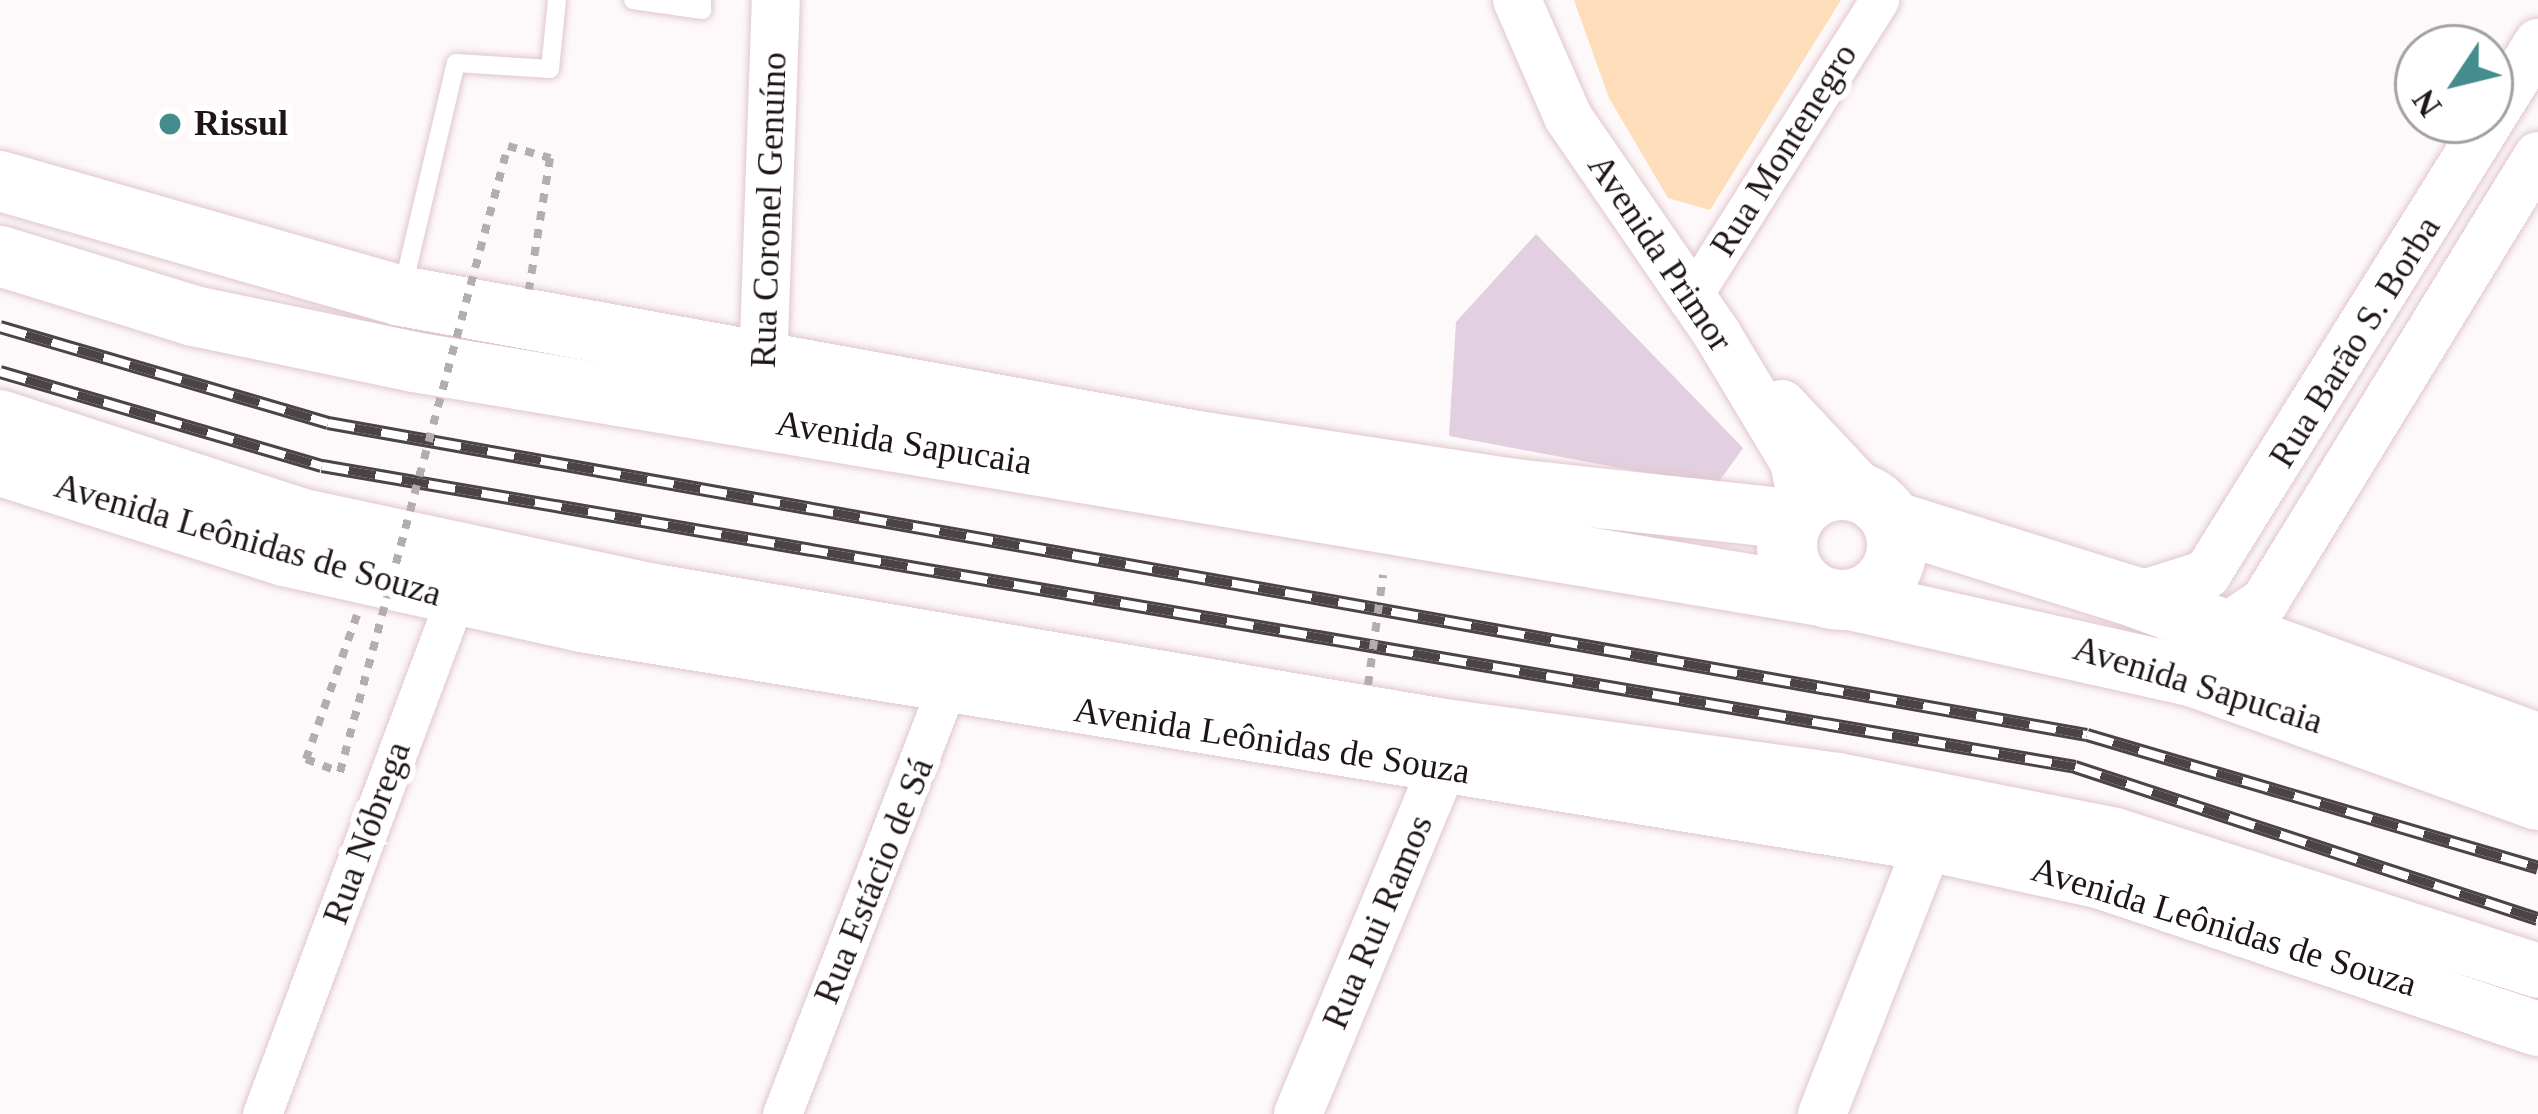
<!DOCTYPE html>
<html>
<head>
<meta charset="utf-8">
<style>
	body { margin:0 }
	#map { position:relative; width:2538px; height:1114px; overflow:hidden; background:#fdf8f9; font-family:"Times New Roman",serif }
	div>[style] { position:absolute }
	.green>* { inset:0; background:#fdddba }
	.building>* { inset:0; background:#e2cfe0 }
	.roads { filter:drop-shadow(0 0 3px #e1c7cc) drop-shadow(0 0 3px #e1c7cc) }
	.service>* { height:18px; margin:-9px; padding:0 9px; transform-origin:9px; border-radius:9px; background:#fff }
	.minor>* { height:39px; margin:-19.5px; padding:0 19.5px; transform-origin:19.5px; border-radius:19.5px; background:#fff }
	.tertiary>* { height:48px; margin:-24px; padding:0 24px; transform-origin:24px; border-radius:24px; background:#fff }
	.secondary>* { height:54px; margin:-27px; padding:0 27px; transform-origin:27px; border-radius:27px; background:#fff }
	.primary>* { height:60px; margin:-30px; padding:0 30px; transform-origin:30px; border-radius:30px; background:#fff }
	.primary>.ring { margin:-30px; padding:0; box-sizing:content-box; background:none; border:60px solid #fff; border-radius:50% }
	.rail>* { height:14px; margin-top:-7px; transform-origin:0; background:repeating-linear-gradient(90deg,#fff 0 27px,#4c4346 0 54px); box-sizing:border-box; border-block:3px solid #4c4346 }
	.path-bridge>* { height:8px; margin-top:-4px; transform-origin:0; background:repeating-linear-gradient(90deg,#b3adae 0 9px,transparent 0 18px) }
	.dots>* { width:33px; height:33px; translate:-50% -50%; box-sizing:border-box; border:6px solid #fff; border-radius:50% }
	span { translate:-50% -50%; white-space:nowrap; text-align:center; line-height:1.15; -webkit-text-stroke:12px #fff; paint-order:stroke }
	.poi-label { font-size:36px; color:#1f1518; font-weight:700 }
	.left { translate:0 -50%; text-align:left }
	.street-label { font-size:36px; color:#1f1518 }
	.north { position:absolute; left:2394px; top:24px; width:120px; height:120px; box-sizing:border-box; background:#fff; border:3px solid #a5a1a3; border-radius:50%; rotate:235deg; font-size:33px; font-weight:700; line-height:48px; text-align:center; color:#1f1518 }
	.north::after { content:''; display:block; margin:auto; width:42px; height:54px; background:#448c8d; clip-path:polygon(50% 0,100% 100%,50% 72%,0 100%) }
</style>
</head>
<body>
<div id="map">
	<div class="green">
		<i style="clip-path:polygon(1574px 0,1841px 0,1710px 210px,1668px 198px,1609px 98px)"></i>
	</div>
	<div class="building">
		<i style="clip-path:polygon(1536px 234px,1743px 448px,1716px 486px,1449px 436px,1456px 322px)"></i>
	</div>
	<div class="roads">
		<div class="service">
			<i style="left:633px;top:0;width:70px;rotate:8.2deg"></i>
			<i style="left:702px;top:10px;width:10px;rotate:-90deg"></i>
			<i style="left:402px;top:291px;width:234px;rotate:-76.7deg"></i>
			<i style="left:456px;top:63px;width:94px;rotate:3.7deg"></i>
			<i style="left:550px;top:69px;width:69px;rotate:-84.2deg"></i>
		</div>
		<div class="minor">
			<i style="left:1689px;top:301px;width:356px;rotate:-57.7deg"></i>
			<i style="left:262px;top:1114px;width:576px;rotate:-69.46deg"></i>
			<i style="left:782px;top:1114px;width:484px;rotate:-68.9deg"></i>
		</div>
		<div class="tertiary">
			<i style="left:1517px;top:0;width:128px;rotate:66.4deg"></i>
			<i style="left:1568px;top:117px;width:263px;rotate:55.5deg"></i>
			<i style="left:1717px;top:334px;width:149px;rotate:59deg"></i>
			<i style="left:1794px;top:462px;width:44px;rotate:78.2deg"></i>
			<i style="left:762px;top:397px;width:397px;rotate:-88deg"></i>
			<i style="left:1782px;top:404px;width:126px;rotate:46.9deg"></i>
			<i style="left:2134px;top:597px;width:77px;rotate:-17.5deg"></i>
			<i style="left:2207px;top:574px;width:626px;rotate:-58.06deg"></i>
			<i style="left:2201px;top:645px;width:78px;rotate:-34.5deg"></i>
			<i style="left:2265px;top:601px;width:522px;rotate:-58.47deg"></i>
			<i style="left:1298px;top:1114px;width:373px;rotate:-67.4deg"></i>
			<i style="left:1441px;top:770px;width:43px;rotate:-86deg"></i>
			<i style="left:1822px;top:1114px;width:325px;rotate:-68.5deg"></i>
		</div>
		<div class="secondary">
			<i style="left:0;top:417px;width:315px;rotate:18.1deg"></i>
			<i style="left:299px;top:515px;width:364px;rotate:12.1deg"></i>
			<i style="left:655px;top:591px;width:800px;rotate:9.71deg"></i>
			<i style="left:1444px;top:726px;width:398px;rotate:7.8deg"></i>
			<i style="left:1838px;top:780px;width:282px;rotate:11.2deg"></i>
			<i style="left:2115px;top:835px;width:444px;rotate:17.8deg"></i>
			<i style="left:0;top:469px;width:298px;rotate:17.6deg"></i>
			<i style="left:284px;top:559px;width:304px;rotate:12.5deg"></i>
			<i style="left:581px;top:625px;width:1370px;rotate:9.24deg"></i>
			<i style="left:1933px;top:845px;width:172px;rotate:12.4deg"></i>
			<i style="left:2101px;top:882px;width:461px;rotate:18.6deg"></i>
		</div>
		<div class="primary">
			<i style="left:0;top:181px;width:417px;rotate:16deg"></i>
			<i style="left:401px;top:296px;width:815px;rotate:10.32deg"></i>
			<i style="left:1203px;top:442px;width:316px;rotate:8.6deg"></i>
			<i style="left:1515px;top:489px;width:280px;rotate:6.2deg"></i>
			<i style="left:0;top:256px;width:203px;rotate:17.2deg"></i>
			<i style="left:194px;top:316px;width:225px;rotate:11.8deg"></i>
			<i style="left:414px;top:362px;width:1421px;rotate:9.44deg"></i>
			<i class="ring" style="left:1787px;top:490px;width:50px;height:50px"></i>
			<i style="left:1892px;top:521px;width:254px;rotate:17.4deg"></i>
			<i style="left:2134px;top:597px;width:430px;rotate:19.9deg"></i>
			<i style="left:1850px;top:600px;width:353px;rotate:12.6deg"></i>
			<i style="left:2194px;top:677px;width:365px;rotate:19.7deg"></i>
		</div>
	</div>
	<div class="rail">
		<i style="left:0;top:327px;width:342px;rotate:16.3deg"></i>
		<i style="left:328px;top:423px;width:1786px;rotate:10.06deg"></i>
		<i style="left:2087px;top:735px;width:470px;rotate:16.4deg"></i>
		<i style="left:0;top:372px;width:335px;rotate:16.3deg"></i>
		<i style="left:322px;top:466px;width:1779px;rotate:9.74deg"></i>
		<i style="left:2075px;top:767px;width:487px;rotate:18.2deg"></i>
	</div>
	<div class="path-bridge">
		<i style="left:357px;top:615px;width:153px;rotate:109.5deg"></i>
		<i style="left:306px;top:759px;width:36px;rotate:21deg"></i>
		<i style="left:340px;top:772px;width:648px;rotate:-74.98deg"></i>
		<i style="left:508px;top:146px;width:44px;rotate:15.9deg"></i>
		<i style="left:550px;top:158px;width:133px;rotate:99.1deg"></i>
		<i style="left:1368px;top:685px;width:111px;rotate:-82.2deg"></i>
	</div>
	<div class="dots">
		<i style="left:170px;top:124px;background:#448c8d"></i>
	</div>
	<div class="poi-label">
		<span class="left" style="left:194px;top:124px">Rissul</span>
	</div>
	<div class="street-label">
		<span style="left:1784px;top:150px;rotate:-58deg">Rua Montenegro</span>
		<span style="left:769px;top:210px;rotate:-88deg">Rua Coronel Genuíno</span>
		<span style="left:1660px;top:253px;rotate:56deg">Avenida Primor</span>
		<span style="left:2355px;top:342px;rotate:-58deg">Rua Barão S. Borba</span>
		<span style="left:904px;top:443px;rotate:9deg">Avenida Sapucaia</span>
		<span style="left:248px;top:540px;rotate:16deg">Avenida Leônidas de Souza</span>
		<span style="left:2198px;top:685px;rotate:17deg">Avenida Sapucaia</span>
		<span style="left:1272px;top:741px;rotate:9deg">Avenida Leônidas de Souza</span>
		<span style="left:367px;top:833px;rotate:-70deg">Rua Nóbrega</span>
		<span style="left:874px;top:881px;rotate:-68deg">Rua Estácio de Sá</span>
		<span style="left:1378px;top:922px;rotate:-67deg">Rua Rui Ramos</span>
		<span style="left:2224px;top:927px;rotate:17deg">Avenida Leônidas de Souza</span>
	</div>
	<div class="north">N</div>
</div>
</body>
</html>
